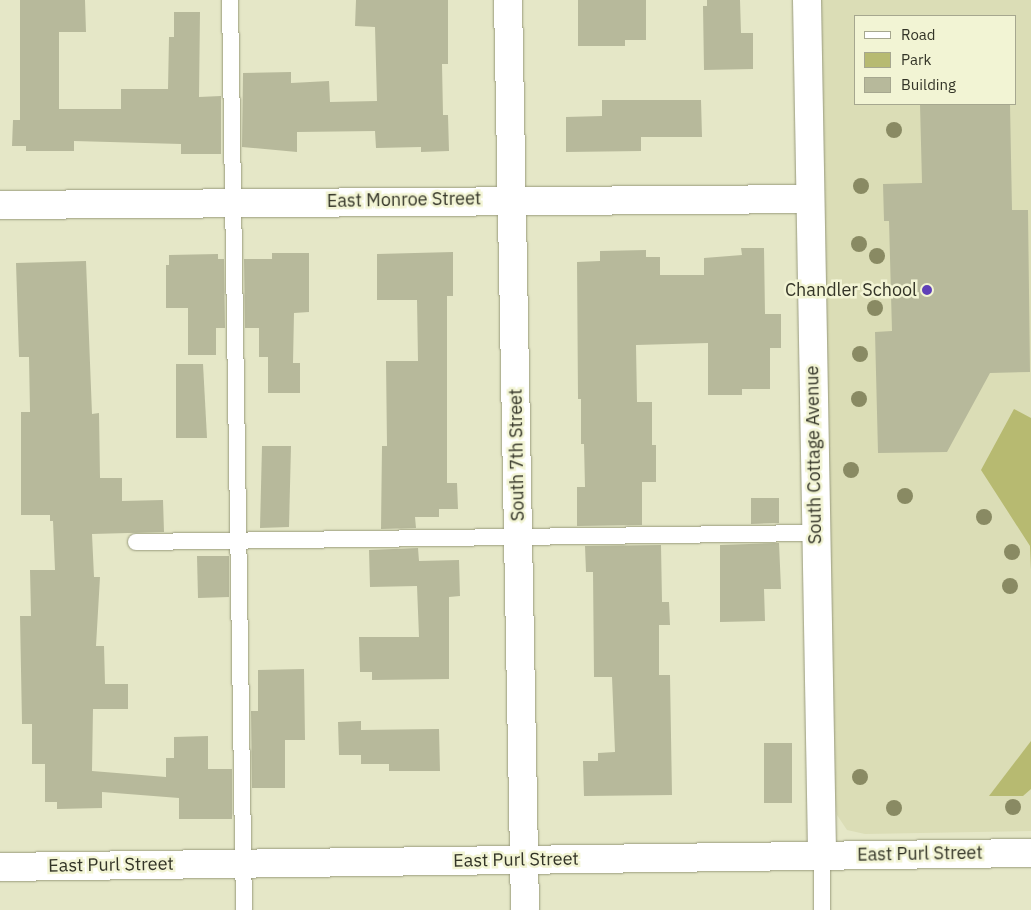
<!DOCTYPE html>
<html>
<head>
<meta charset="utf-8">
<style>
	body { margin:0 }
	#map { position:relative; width:1031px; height:910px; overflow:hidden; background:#e5e7c7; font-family:"IBM Plex Sans",sans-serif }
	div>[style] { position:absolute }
	.built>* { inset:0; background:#dbddb6 }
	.green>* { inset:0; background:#b7ba71 }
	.building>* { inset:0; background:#b7b99b }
	.roads { filter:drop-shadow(0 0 1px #989a7c) drop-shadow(0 0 1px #989a7c) }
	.lane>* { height:16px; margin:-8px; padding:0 8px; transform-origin:8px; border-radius:8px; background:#fff }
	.street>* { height:28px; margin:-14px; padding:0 14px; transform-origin:14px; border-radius:14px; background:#fff }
	.trees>* { width:16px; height:16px; margin:-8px; border-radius:50%; background:#898a63 }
	.dots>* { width:14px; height:14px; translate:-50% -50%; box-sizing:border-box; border:2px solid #f2f4d4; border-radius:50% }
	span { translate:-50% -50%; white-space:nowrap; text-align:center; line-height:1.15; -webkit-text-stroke:5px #f2f4d4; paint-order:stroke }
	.street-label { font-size:18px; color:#333427 }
	.poi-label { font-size:18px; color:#333427 }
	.right { translate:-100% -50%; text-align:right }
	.legend { position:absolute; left:854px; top:15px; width:162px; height:90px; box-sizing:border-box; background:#f2f4d4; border:1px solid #a6a78f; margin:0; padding:6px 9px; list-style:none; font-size:15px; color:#333427 }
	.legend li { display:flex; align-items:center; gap:10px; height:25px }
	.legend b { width:25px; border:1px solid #a6a78f }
</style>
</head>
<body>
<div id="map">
	<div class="built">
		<i style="clip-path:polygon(evenodd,819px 0,1031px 0,1031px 831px,865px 834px,847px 830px,837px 815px,831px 761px,819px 0,855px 16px,1015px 16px,1015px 104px,855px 104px,855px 16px)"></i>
	</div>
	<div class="green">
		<i style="clip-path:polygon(1014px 409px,1031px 418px,1031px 570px,1030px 546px,981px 470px)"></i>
		<i style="clip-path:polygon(1031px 741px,1031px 789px,1023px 796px,989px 796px)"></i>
	</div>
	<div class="building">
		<i style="clip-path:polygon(20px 0,85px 0,86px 32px,59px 32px,59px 109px,121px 109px,121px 89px,168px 89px,169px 37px,174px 37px,174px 12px,200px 12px,199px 97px,221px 96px,221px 154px,181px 154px,181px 144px,74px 141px,74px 151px,26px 151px,26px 146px,12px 146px,13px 120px,20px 120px)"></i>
		<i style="clip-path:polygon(356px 0,448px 0,448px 64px,442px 64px,443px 115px,448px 115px,449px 151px,421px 152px,421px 147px,376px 148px,375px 131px,297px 132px,297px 152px,242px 147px,243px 73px,291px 72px,291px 83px,329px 81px,330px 102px,377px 101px,375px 27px,355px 26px)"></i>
		<i style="clip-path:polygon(578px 0,646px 0,646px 40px,625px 40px,625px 46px,578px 46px)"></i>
		<i style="clip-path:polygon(707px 0,740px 0,741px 33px,753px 33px,753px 69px,704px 70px,703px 6px,707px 6px)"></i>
		<i style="clip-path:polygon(602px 100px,701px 100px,702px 137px,641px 137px,641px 151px,566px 152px,566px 117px,602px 116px)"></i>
		<i style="clip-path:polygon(920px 104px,1010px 104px,1012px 210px,1028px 210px,1030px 372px,990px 373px,947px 452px,878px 453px,875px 332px,892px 331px,889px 221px,884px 221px,883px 184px,922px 183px)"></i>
		<i style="clip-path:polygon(741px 248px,764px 248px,765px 314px,781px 314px,781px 348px,770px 348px,770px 389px,742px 389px,742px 395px,708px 395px,708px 343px,636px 345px,637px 402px,652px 402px,652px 445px,656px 445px,656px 482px,642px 482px,642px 525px,577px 526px,577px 487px,585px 487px,584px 444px,581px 444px,581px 399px,578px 399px,577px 262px,600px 261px,600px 251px,646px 250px,646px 257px,660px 257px,660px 275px,704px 275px,704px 258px,742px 255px)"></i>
		<i style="clip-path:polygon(453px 252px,453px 296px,447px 296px,447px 483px,457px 483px,458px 509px,439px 509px,439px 517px,415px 517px,416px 528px,381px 529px,382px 446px,387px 446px,386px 361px,418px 361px,417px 300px,377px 300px,377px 254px)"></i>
		<i style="clip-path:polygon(272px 253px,309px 253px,309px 312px,294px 313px,293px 363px,300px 363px,300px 393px,268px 393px,268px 357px,259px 357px,259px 328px,245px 328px,244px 259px,272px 259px)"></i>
		<i style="clip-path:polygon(218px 254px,218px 259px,224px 259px,225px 328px,216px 328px,216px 355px,188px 355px,188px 308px,166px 308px,166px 265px,169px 265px,169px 255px)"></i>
		<i style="clip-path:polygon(86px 261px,92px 414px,99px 413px,100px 478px,122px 478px,122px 501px,163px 500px,164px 532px,92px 534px,94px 577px,100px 577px,96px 646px,104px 646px,105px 684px,128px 684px,128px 709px,93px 709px,92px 771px,166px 777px,166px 758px,174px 758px,174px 737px,208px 736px,208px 769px,232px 769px,232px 819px,179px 819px,179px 798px,102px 792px,102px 808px,57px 809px,57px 802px,45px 802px,45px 764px,32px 764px,32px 724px,22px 724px,20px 616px,31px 616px,30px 570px,55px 570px,53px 521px,50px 521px,50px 515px,21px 515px,21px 412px,30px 412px,29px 357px,19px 357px,16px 263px)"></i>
		<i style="clip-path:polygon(176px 364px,203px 364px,207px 438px,176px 438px)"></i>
		<i style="clip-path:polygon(262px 446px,291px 446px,289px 527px,260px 528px)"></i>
		<i style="clip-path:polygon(751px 498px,779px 498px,779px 523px,751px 524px)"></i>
		<i style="clip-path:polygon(779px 543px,781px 589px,764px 589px,765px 621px,720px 622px,720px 545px)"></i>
		<i style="clip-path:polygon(661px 545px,662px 602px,669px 602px,670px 625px,659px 625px,659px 675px,670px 675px,672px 795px,584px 796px,583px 761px,598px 761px,598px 753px,615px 752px,612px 677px,594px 677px,593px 572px,586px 572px,585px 546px)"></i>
		<i style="clip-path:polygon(418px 548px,419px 561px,459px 560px,460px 596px,449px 597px,449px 679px,372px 680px,372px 672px,360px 672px,359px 637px,419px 637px,417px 586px,370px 587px,369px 550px)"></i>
		<i style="clip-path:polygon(197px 556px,229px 556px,229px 597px,198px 598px)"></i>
		<i style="clip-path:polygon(304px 669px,305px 740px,285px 740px,285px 788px,252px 788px,251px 711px,258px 711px,258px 670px)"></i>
		<i style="clip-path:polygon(361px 721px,361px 730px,439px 729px,440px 771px,389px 771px,389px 764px,361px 764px,361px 755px,339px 755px,338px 722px)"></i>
		<i style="clip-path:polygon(764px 743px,792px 743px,792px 803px,764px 803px)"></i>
	</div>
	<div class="roads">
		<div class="lane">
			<i style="left:230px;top:0;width:910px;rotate:89.12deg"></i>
			<i style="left:136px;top:542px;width:679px;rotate:-0.76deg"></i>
			<i style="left:822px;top:855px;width:55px;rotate:90deg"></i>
		</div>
		<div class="street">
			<i style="left:508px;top:0;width:910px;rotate:88.93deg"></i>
			<i style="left:807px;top:0;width:855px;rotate:88.99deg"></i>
			<i style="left:0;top:205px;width:809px;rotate:-0.42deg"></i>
			<i style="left:0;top:867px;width:1031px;rotate:-0.78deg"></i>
		</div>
	</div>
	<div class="trees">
		<i style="left:894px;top:130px"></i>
		<i style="left:861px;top:186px"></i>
		<i style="left:859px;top:244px"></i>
		<i style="left:877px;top:256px"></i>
		<i style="left:875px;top:308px"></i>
		<i style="left:860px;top:354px"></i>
		<i style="left:859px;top:399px"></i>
		<i style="left:851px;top:470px"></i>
		<i style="left:905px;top:496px"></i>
		<i style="left:984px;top:517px"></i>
		<i style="left:1012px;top:552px"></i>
		<i style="left:1010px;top:586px"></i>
		<i style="left:860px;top:777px"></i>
		<i style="left:1013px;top:807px"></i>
		<i style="left:894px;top:808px"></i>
	</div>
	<div class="dots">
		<i style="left:927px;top:290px;background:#5f40b8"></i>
	</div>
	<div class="street-label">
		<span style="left:404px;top:200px;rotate:-1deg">East Monroe Street</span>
		<span style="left:517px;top:455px;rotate:-91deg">South 7th Street</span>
		<span style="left:814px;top:455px;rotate:-91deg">South Cottage Avenue</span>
		<span style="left:920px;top:854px;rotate:-1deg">East Purl Street</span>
		<span style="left:516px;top:860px;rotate:-1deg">East Purl Street</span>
		<span style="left:111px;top:865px;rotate:-1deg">East Purl Street</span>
	</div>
	<div class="poi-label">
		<span class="right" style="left:917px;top:290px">Chandler School</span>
	</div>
	<ul class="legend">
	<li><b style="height:6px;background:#fff"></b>Road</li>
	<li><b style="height:14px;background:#b7ba71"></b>Park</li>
	<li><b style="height:14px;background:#b7b99b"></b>Building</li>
	</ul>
</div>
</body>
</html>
